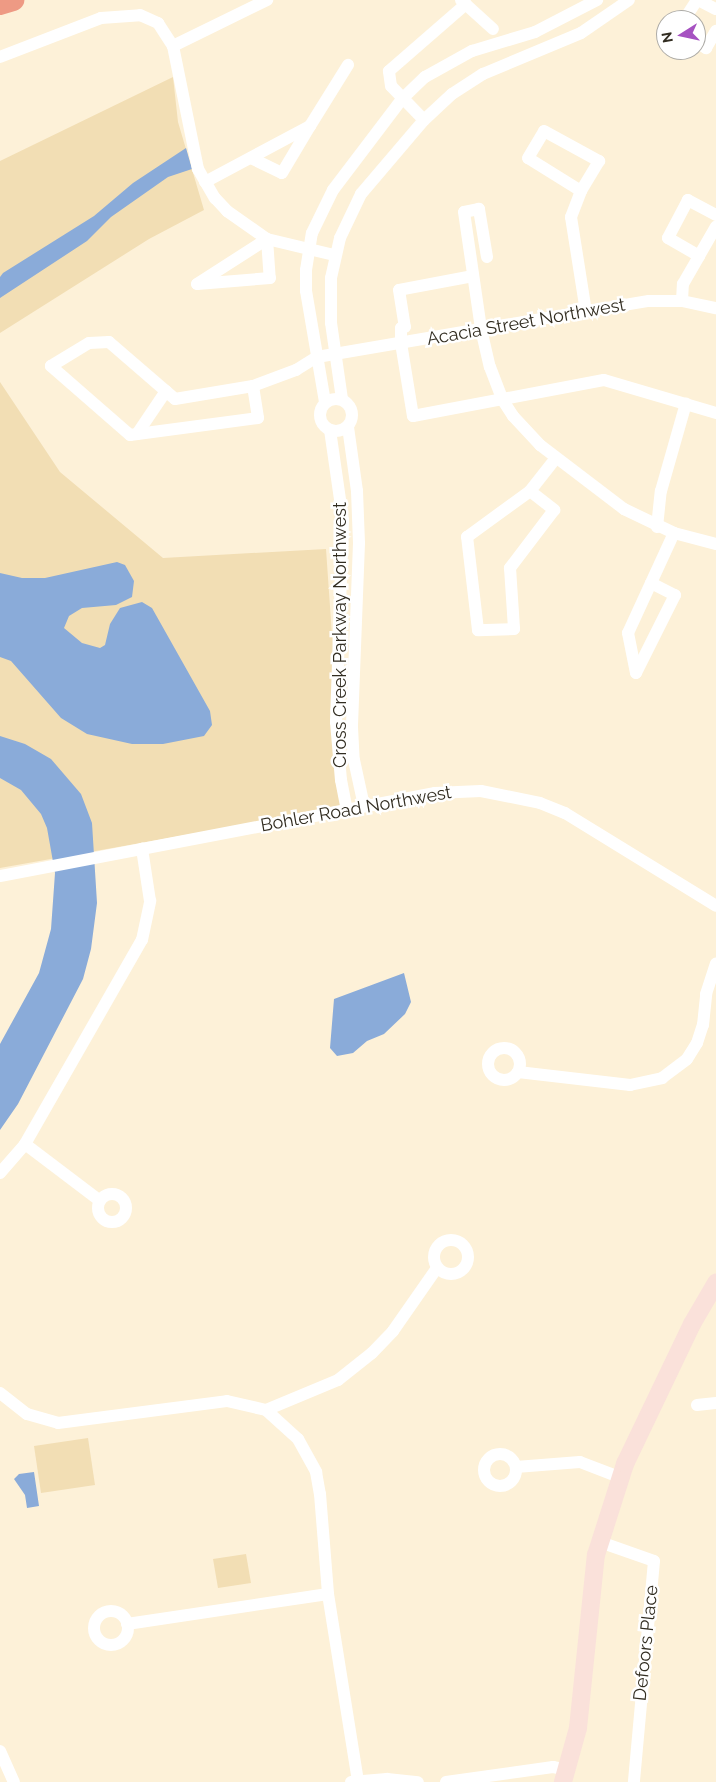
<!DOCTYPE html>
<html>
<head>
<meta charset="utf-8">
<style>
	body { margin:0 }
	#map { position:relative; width:716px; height:1782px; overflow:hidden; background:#fdf1d8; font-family:Raleway,sans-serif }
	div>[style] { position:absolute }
	.green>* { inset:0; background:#f2deb4 }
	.water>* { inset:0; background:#8aabd9 }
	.street>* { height:12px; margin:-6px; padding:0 6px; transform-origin:6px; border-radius:6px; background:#fff }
	.street>.ring { margin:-6px; padding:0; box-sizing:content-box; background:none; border:12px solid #fff; border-radius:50% }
	.secondary>* { height:18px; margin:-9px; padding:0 9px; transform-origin:9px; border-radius:9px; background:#fae1da }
	.highway>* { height:22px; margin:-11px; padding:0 11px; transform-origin:11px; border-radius:11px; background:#ee9a84 }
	span { translate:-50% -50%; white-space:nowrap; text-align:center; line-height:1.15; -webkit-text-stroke:5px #fff; paint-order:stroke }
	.street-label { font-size:18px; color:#322d21 }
	.north { position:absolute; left:656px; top:10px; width:50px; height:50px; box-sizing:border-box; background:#fff; border:1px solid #adaba6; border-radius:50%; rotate:260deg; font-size:14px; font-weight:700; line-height:20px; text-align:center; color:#322d21 }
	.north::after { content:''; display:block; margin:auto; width:18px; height:22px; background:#a652c1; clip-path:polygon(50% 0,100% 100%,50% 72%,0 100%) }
</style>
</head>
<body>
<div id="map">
	<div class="green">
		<i style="clip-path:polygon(173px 77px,178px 122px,204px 210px,149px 239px,0 333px,0 161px)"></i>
		<i style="clip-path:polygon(0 382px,60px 472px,163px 558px,326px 549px,344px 807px,0 868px)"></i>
		<i style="clip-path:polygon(88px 1438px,95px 1485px,41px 1493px,34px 1446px)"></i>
		<i style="clip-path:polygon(246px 1554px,251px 1583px,218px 1588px,213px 1559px)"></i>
	</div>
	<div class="water">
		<i style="clip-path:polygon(186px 148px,192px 169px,168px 177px,111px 217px,87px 241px,0 298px,0 277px,3px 273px,94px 216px,133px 183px)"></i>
		<i style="clip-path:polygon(117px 562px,125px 565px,134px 581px,132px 597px,116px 605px,82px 608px,69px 616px,64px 628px,82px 643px,100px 648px,105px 645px,110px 624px,120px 608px,142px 602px,152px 608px,210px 711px,212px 725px,204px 736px,163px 744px,132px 744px,87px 734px,61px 718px,11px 661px,0 657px,0 573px,22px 578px,45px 578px)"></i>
		<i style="clip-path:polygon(0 736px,25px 744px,51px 759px,81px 794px,92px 823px,97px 903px,91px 949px,83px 979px,18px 1104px,0 1130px,0 1044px,39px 973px,51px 929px,55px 873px,47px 828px,41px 814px,21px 790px,0 778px)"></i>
		<i style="clip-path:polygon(404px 973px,411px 1002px,405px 1014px,384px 1034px,367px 1041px,353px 1053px,337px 1056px,330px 1048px,334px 999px)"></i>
		<i style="clip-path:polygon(34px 1472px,39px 1506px,27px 1508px,25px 1495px,14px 1479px,19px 1474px)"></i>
	</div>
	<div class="street">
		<i style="left:461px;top:0;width:43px;rotate:42.2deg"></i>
		<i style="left:698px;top:0;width:20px;rotate:27deg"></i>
		<i style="left:684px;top:20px;width:24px;rotate:-57deg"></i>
		<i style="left:696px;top:42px;width:12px;rotate:31deg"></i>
		<i style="left:706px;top:48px;width:20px;rotate:-60deg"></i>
		<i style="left:173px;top:46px;width:105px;rotate:-26.1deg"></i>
		<i style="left:0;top:57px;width:108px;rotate:-21.1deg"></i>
		<i style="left:101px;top:18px;width:39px;rotate:-4deg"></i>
		<i style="left:140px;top:15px;width:20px;rotate:24deg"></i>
		<i style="left:158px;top:23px;width:27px;rotate:57deg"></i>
		<i style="left:173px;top:46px;width:126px;rotate:78.5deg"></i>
		<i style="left:198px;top:169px;width:34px;rotate:60deg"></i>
		<i style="left:215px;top:198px;width:18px;rotate:47deg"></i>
		<i style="left:227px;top:211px;width:49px;rotate:35deg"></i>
		<i style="left:267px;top:239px;width:69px;rotate:13.4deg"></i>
		<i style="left:424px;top:120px;width:47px;rotate:-134.1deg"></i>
		<i style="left:391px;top:86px;width:15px;rotate:-98deg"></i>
		<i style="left:389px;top:71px;width:102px;rotate:-41deg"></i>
		<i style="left:544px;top:131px;width:63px;rotate:28.6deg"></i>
		<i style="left:599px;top:161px;width:35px;rotate:121deg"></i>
		<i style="left:581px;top:191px;width:62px;rotate:-148.1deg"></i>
		<i style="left:528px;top:158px;width:31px;rotate:-59deg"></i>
		<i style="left:251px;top:158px;width:34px;rotate:26deg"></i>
		<i style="left:282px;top:173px;width:55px;rotate:-59.2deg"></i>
		<i style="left:205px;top:182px;width:119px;rotate:-28.1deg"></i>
		<i style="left:310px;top:126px;width:72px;rotate:-58.1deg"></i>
		<i style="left:581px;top:191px;width:28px;rotate:111deg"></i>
		<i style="left:571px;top:217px;width:96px;rotate:81deg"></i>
		<i style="left:716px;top:215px;width:32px;rotate:-152deg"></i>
		<i style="left:688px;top:200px;width:43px;rotate:117.8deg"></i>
		<i style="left:668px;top:238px;width:36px;rotate:30deg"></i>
		<i style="left:699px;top:256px;width:34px;rotate:-60deg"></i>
		<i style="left:267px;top:239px;width:39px;rotate:86deg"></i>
		<i style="left:270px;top:278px;width:73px;rotate:175.3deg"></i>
		<i style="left:197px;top:284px;width:83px;rotate:-32.7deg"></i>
		<i style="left:487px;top:257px;width:49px;rotate:-99.5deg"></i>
		<i style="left:479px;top:209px;width:15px;rotate:169deg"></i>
		<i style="left:464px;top:212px;width:118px;rotate:81.7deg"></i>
		<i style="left:481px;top:329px;width:39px;rotate:77deg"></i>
		<i style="left:490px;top:367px;width:34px;rotate:69deg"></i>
		<i style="left:502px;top:399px;width:20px;rotate:57deg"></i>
		<i style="left:513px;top:416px;width:40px;rotate:47deg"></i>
		<i style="left:540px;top:445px;width:106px;rotate:37.3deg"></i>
		<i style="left:624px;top:509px;width:55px;rotate:25.6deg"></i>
		<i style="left:674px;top:533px;width:43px;rotate:14.7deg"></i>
		<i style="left:473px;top:276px;width:75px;rotate:169.3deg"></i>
		<i style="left:399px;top:290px;width:37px;rotate:81deg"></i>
		<i style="left:405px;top:327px;width:4px;rotate:166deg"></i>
		<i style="left:401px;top:328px;width:15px;rotate:90deg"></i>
		<i style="left:401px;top:343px;width:74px;rotate:80.7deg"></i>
		<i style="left:413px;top:416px;width:194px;rotate:-10.7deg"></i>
		<i style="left:604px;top:380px;width:117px;rotate:16.4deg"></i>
		<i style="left:682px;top:301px;width:17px;rotate:-87deg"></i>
		<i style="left:683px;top:284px;width:32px;rotate:-60deg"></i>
		<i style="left:109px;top:342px;width:87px;rotate:40.8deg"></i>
		<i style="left:175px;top:399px;width:79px;rotate:-9.5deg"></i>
		<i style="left:253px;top:386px;width:32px;rotate:81deg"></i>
		<i style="left:258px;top:418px;width:129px;rotate:172.4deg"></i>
		<i style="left:130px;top:435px;width:105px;rotate:-138.9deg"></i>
		<i style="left:51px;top:366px;width:44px;rotate:-31.2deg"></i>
		<i style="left:89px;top:343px;width:20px;rotate:-3deg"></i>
		<i style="left:253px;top:386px;width:46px;rotate:-20.4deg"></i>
		<i style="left:296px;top:370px;width:25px;rotate:-32deg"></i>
		<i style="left:317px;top:357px;width:166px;rotate:-9.7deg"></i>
		<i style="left:481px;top:329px;width:170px;rotate:-9.5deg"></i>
		<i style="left:649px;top:301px;width:33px"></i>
		<i style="left:682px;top:301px;width:35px;rotate:12deg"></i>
		<i class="ring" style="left:320px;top:399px;width:20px;height:20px"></i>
		<i style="left:342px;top:399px;width:77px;rotate:-98.2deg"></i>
		<i style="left:331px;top:323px;width:45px;rotate:-90deg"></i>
		<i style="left:331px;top:278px;width:41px;rotate:-77.3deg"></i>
		<i style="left:340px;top:238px;width:49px;rotate:-64.5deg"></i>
		<i style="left:361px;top:194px;width:97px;rotate:-49.6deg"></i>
		<i style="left:424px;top:120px;width:38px;rotate:-43deg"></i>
		<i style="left:452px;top:94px;width:37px;rotate:-33deg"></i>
		<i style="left:483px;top:74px;width:106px;rotate:-22.7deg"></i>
		<i style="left:581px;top:33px;width:58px;rotate:-34.5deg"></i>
		<i style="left:325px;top:402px;width:113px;rotate:-99.7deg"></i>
		<i style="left:306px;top:291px;width:21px;rotate:-90deg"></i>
		<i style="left:306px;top:270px;width:37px;rotate:-81deg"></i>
		<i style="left:312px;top:233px;width:48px;rotate:-64deg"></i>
		<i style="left:333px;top:190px;width:114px;rotate:-52.8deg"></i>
		<i style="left:402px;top:99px;width:32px;rotate:-44deg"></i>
		<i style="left:425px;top:77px;width:54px;rotate:-29deg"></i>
		<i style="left:472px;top:51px;width:66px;rotate:-16.8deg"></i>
		<i style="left:535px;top:32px;width:70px;rotate:-27.3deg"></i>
		<i style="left:348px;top:427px;width:65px;rotate:82deg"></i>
		<i style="left:357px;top:491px;width:52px;rotate:87.8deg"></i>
		<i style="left:359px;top:543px;width:184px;rotate:92.2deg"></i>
		<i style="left:352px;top:727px;width:33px;rotate:87deg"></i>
		<i style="left:354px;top:760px;width:47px;rotate:77.7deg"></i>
		<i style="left:330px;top:430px;width:91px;rotate:81.8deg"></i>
		<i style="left:343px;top:520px;width:202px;rotate:92deg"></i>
		<i style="left:336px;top:722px;width:58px;rotate:85.1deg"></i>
		<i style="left:341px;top:780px;width:31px;rotate:79deg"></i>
		<i style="left:137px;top:434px;width:52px;rotate:-56deg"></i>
		<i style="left:530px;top:491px;width:31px;rotate:38deg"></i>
		<i style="left:554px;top:510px;width:73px;rotate:127.2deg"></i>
		<i style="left:510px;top:568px;width:61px;rotate:86.2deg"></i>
		<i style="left:514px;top:629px;width:36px;rotate:178deg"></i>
		<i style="left:478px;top:630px;width:94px;rotate:-96.7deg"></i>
		<i style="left:467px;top:537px;width:78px;rotate:-36.1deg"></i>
		<i style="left:530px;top:491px;width:42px;rotate:-51.8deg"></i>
		<i style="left:657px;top:527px;width:36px;rotate:-84deg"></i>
		<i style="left:661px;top:491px;width:91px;rotate:-74.1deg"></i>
		<i style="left:651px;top:583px;width:27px;rotate:27deg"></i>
		<i style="left:675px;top:595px;width:87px;rotate:116.6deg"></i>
		<i style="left:636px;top:673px;width:41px;rotate:-101.3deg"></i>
		<i style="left:628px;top:633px;width:110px;rotate:-65.3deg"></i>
		<i style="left:0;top:876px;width:443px;rotate:-10.8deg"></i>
		<i style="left:435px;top:793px;width:46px;rotate:-2.5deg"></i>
		<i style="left:481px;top:791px;width:60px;rotate:11.5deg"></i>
		<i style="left:540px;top:803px;width:27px;rotate:22deg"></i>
		<i style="left:565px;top:813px;width:177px;rotate:31.6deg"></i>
		<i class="ring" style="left:488px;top:1048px;width:20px;height:20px"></i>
		<i style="left:518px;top:1072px;width:113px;rotate:6.6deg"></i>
		<i style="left:630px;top:1085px;width:33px;rotate:-12deg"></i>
		<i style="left:662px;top:1078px;width:31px;rotate:-37deg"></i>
		<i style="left:687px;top:1059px;width:19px;rotate:-58deg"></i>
		<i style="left:697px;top:1043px;width:19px;rotate:-72deg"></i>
		<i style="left:703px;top:1025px;width:31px;rotate:-84deg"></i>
		<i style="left:706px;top:994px;width:32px;rotate:-72deg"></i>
		<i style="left:25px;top:1144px;width:94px;rotate:37.2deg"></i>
		<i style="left:0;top:1173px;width:38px;rotate:-49deg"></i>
		<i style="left:25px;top:1144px;width:235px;rotate:-60.2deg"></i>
		<i style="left:142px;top:940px;width:40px;rotate:-78deg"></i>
		<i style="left:150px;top:901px;width:53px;rotate:-98.7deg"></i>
		<i class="ring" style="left:98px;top:1194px;width:16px;height:16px"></i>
		<i class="ring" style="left:434px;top:1240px;width:22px;height:22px"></i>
		<i style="left:0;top:1393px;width:34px;rotate:38deg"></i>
		<i style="left:27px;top:1414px;width:32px;rotate:16deg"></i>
		<i style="left:58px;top:1423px;width:170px;rotate:-7.4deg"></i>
		<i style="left:227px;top:1401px;width:40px;rotate:13deg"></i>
		<i style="left:266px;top:1410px;width:43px;rotate:42.2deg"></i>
		<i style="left:298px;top:1439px;width:38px;rotate:61deg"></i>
		<i style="left:316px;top:1472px;width:22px;rotate:80deg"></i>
		<i style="left:320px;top:1494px;width:100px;rotate:85.4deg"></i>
		<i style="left:328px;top:1594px;width:189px;rotate:80.9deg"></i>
		<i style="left:697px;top:1405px;width:19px;rotate:-6deg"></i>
		<i style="left:266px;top:1410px;width:78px;rotate:-22.6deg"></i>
		<i style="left:338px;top:1380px;width:43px;rotate:-38.5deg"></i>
		<i style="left:372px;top:1353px;width:30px;rotate:-46deg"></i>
		<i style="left:393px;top:1331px;width:77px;rotate:-55.1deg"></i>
		<i class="ring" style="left:484px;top:1454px;width:20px;height:20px"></i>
		<i style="left:516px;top:1467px;width:64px;rotate:-4.5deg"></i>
		<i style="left:580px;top:1462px;width:45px;rotate:20.9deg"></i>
		<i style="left:600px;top:1542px;width:57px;rotate:19.4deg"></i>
		<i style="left:654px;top:1561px;width:222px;rotate:95.2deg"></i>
		<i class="ring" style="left:94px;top:1611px;width:22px;height:22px"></i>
		<i style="left:127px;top:1624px;width:203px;rotate:-8.5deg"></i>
		<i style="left:0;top:1751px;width:34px;rotate:66deg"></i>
		<i style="left:351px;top:1782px;width:36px;rotate:-5deg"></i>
		<i style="left:387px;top:1779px;width:31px;rotate:6deg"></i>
		<i style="left:446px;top:1782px;width:108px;rotate:-8deg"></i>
		<i style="left:553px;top:1767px;width:15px;rotate:11deg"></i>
	</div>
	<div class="secondary">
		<i style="left:563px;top:1782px;width:56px;rotate:-74.5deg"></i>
		<i style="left:578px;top:1728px;width:174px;rotate:-84.1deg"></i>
		<i style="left:596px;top:1555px;width:96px;rotate:-72.3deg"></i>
		<i style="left:625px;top:1464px;width:155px;rotate:-64.4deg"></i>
		<i style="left:692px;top:1324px;width:48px;rotate:-59.7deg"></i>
	</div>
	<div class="highway">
		<i style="left:0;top:4px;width:14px;rotate:-17deg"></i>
	</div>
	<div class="street-label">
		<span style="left:526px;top:322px;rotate:-10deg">Acacia Street Northwest</span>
		<span style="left:340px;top:635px;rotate:-90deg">Cross Creek Parkway Northwest</span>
		<span style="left:356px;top:809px;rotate:-10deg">Bohler Road Northwest</span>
		<span style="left:646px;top:1643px;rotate:-84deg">Defoors Place</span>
	</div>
	<div class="north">N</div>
</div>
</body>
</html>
